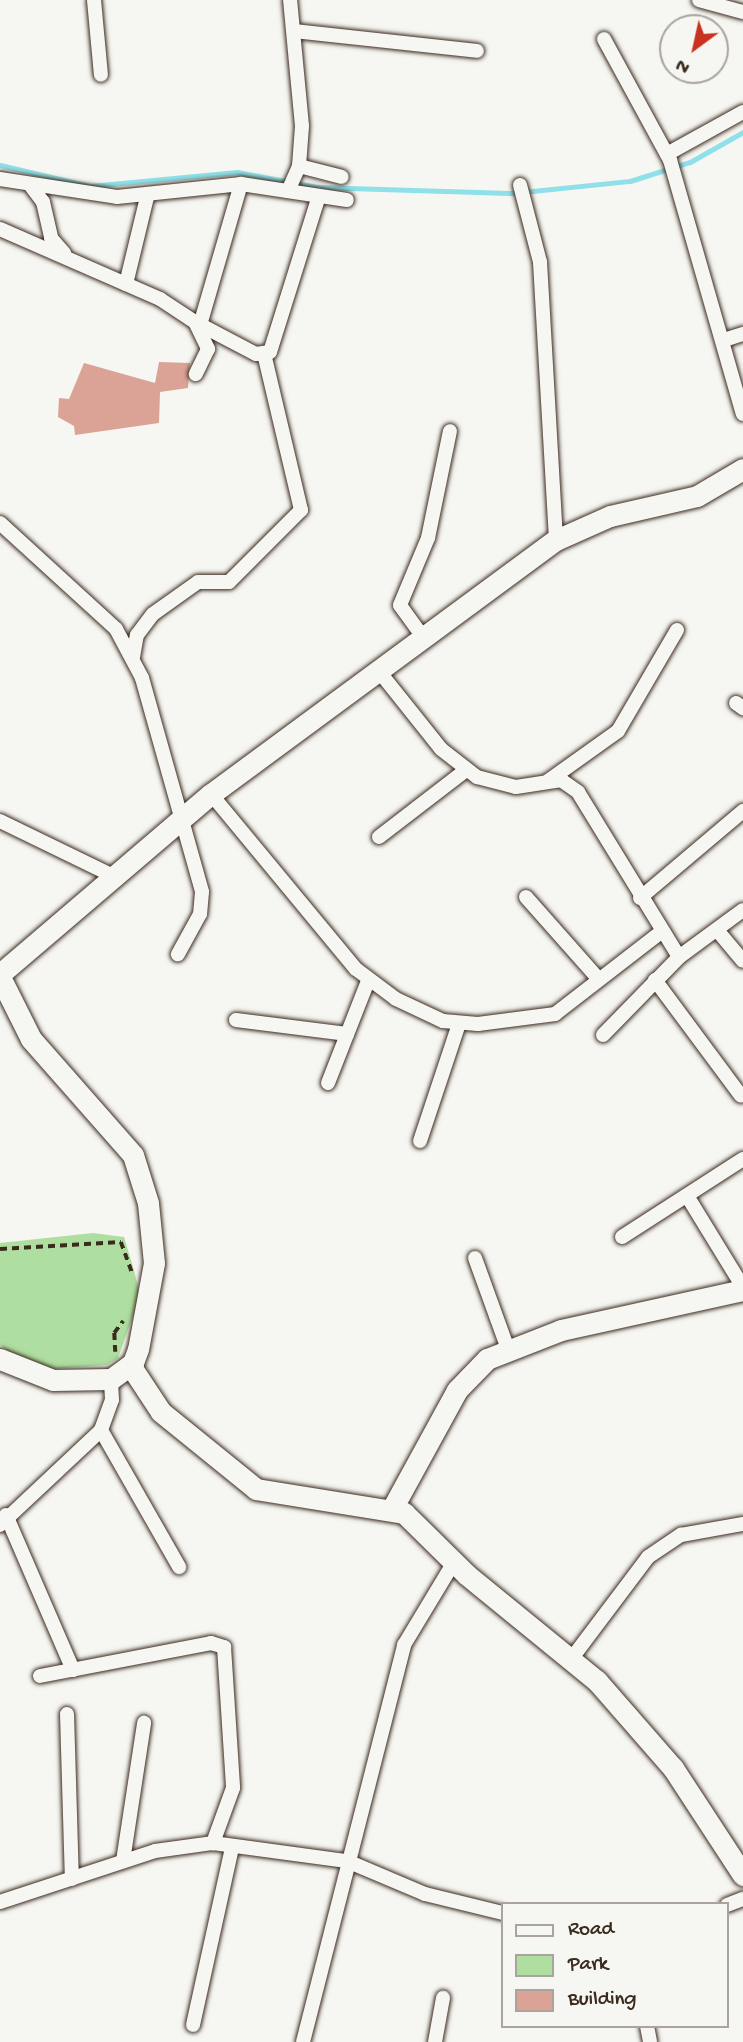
<!DOCTYPE html>
<html>
<head>
<meta charset="utf-8">
<style>
	body { margin:0 }
	#map { position:relative; width:743px; height:2042px; overflow:hidden; background:#f6f6f2; font-family:"Gochi Hand",sans-serif }
	div>[style] { position:absolute }
	.green>* { inset:0; background:#aedfa0 }
	.stream>* { height:5px; margin:-2.5px; padding:0 2.5px; transform-origin:2.5px; border-radius:2.5px; background:#8fe0e8 }
	.building>* { inset:0; background:#dba395 }
	.path>* { height:3.5px; margin-top:-1.75px; transform-origin:0; background:repeating-linear-gradient(90deg,#3b2a1e 0 7px,transparent 0 12px) }
	.roads { filter:drop-shadow(0 0 2px #3b2a1e) drop-shadow(0 0 2px #3b2a1e) }
	.street>* { height:14px; margin:-7px; padding:0 7px; transform-origin:7px; border-radius:7px; background:#f6f6f2 }
	.secondary>* { height:21px; margin:-10.5px; padding:0 10.5px; transform-origin:10.5px; border-radius:10.5px; background:#f6f6f2 }
	span { translate:-50% -50%; white-space:nowrap; text-align:center; line-height:1.15; -webkit-text-stroke:6px #f6f6f2; paint-order:stroke }
	.legend { position:absolute; left:501px; top:1902px; width:228px; height:126px; box-sizing:border-box; background:#f6f6f2; border:2px solid #aba49d; margin:0; padding:9px 12px; list-style:none; font-size:21px; color:#3b2a1e }
	.legend li { display:flex; align-items:center; gap:14px; height:35px }
	.legend b { width:35px; border:2px solid #aba49d }
	.north { position:absolute; left:659px; top:14px; width:70px; height:70px; box-sizing:border-box; background:#f6f6f2; border:2px solid #aba49d; border-radius:50%; rotate:213deg; font-size:19px; font-weight:700; line-height:28px; text-align:center; color:#3b2a1e }
	.north::after { content:''; display:block; margin:auto; width:24px; height:32px; background:#c8321e; clip-path:polygon(50% 0,100% 100%,50% 72%,0 100%) }
</style>
</head>
<body>
<div id="map">
	<div class="green">
		<i style="clip-path:polygon(93px 1233px,124px 1237px,134px 1270px,140px 1296px,118px 1358px,107px 1365px,51px 1369px,18px 1358px,0 1345px,0 1243px)"></i>
	</div>
	<div class="stream">
		<i style="left:0;top:165px;width:92px;rotate:13.1deg"></i>
		<i style="left:90px;top:186px;width:148px;rotate:-5.4deg"></i>
		<i style="left:237px;top:172px;width:81px;rotate:10.6deg"></i>
		<i style="left:317px;top:187px;width:196px;rotate:1.8deg"></i>
		<i style="left:513px;top:193px;width:118px;rotate:-5.9deg"></i>
		<i style="left:630px;top:181px;width:63px;rotate:-17.6deg"></i>
		<i style="left:690px;top:162px;width:61px;rotate:-29.5deg"></i>
	</div>
	<div class="building">
		<i style="clip-path:polygon(159px 362px,190px 363px,188px 388px,160px 392px,159px 423px,75px 435px,74px 426px,58px 417px,59px 398px,69px 399px,84px 363px,155px 383px)"></i>
	</div>
	<div class="path">
		<i style="left:0;top:1249px;width:121px;rotate:-3.3deg"></i>
		<i style="left:121px;top:1242px;width:33px;rotate:70deg"></i>
		<i style="left:115px;top:1352px;width:19px;rotate:-93deg"></i>
		<i style="left:114px;top:1333px;width:15px;rotate:-53deg"></i>
	</div>
	<div class="roads">
		<div class="street">
			<i style="left:94px;top:0;width:75px;rotate:84.7deg"></i>
			<i style="left:699px;top:0;width:46px;rotate:15.3deg"></i>
			<i style="left:294px;top:31px;width:184px;rotate:6.2deg"></i>
			<i style="left:604px;top:39px;width:138px;rotate:61.4deg"></i>
			<i style="left:670px;top:160px;width:264px;rotate:74deg"></i>
			<i style="left:667px;top:154px;width:87px;rotate:-28.9deg"></i>
			<i style="left:299px;top:166px;width:44px;rotate:14.3deg"></i>
			<i style="left:0;top:179px;width:118px;rotate:8.7deg"></i>
			<i style="left:117px;top:197px;width:125px;rotate:-6deg"></i>
			<i style="left:241px;top:184px;width:107px;rotate:8.6deg"></i>
			<i style="left:520px;top:185px;width:80px;rotate:75.4deg"></i>
			<i style="left:540px;top:262px;width:278px;rotate:86.7deg"></i>
			<i style="left:31px;top:186px;width:20px;rotate:53deg"></i>
			<i style="left:43px;top:202px;width:37px;rotate:77deg"></i>
			<i style="left:51px;top:238px;width:20px;rotate:49deg"></i>
			<i style="left:288px;top:191px;width:27px;rotate:-66deg"></i>
			<i style="left:299px;top:166px;width:40px;rotate:-85.7deg"></i>
			<i style="left:302px;top:126px;width:127px;rotate:-95.4deg"></i>
			<i style="left:0;top:229px;width:175px;rotate:23.6deg"></i>
			<i style="left:160px;top:299px;width:42px;rotate:33.3deg"></i>
			<i style="left:195px;top:322px;width:30px;rotate:64deg"></i>
			<i style="left:208px;top:349px;width:28px;rotate:116deg"></i>
			<i style="left:126px;top:284px;width:89px;rotate:-76.4deg"></i>
			<i style="left:195px;top:322px;width:69px;rotate:27.7deg"></i>
			<i style="left:256px;top:354px;width:14px;rotate:-8deg"></i>
			<i style="left:270px;top:352px;width:160px;rotate:-72.6deg"></i>
			<i style="left:200px;top:325px;width:147px;rotate:-73.8deg"></i>
			<i style="left:724px;top:340px;width:20px;rotate:-18deg"></i>
			<i style="left:0;top:523px;width:157px;rotate:42.4deg"></i>
			<i style="left:116px;top:629px;width:55px;rotate:62deg"></i>
			<i style="left:142px;top:678px;width:222px;rotate:74.3deg"></i>
			<i style="left:202px;top:892px;width:22px;rotate:95deg"></i>
			<i style="left:200px;top:914px;width:46px;rotate:118.8deg"></i>
			<i style="left:423px;top:637px;width:39px;rotate:-126deg"></i>
			<i style="left:400px;top:605px;width:73px;rotate:-67.3deg"></i>
			<i style="left:428px;top:538px;width:109px;rotate:-78.4deg"></i>
			<i style="left:133px;top:657px;width:22px;rotate:-80deg"></i>
			<i style="left:137px;top:635px;width:26px;rotate:-53deg"></i>
			<i style="left:153px;top:614px;width:55px;rotate:-35.4deg"></i>
			<i style="left:198px;top:582px;width:31px"></i>
			<i style="left:229px;top:582px;width:102px;rotate:-45deg"></i>
			<i style="left:301px;top:510px;width:161px;rotate:-103.3deg"></i>
			<i style="left:378px;top:670px;width:101px;rotate:51.4deg"></i>
			<i style="left:441px;top:749px;width:46px;rotate:37.9deg"></i>
			<i style="left:477px;top:777px;width:40px;rotate:14.4deg"></i>
			<i style="left:516px;top:787px;width:46px;rotate:-8.8deg"></i>
			<i style="left:561px;top:780px;width:21px;rotate:35deg"></i>
			<i style="left:578px;top:792px;width:193px;rotate:58.5deg"></i>
			<i style="left:736px;top:703px;width:9px;rotate:36deg"></i>
			<i style="left:548px;top:781px;width:86px;rotate:-35.5deg"></i>
			<i style="left:618px;top:731px;width:117px;rotate:-59.7deg"></i>
			<i style="left:211px;top:794px;width:227px;rotate:50.4deg"></i>
			<i style="left:356px;top:969px;width:50px;rotate:36.9deg"></i>
			<i style="left:396px;top:999px;width:52px;rotate:25.1deg"></i>
			<i style="left:443px;top:1021px;width:35px;rotate:5deg"></i>
			<i style="left:478px;top:1024px;width:78px;rotate:-7.4deg"></i>
			<i style="left:555px;top:1014px;width:134px;rotate:-37.7deg"></i>
			<i style="left:0;top:821px;width:123px;rotate:25.9deg"></i>
			<i style="left:379px;top:837px;width:110px;rotate:-37.6deg"></i>
			<i style="left:526px;top:897px;width:106px;rotate:48.5deg"></i>
			<i style="left:640px;top:898px;width:135px;rotate:-40.2deg"></i>
			<i style="left:717px;top:930px;width:40px;rotate:50deg"></i>
			<i style="left:655px;top:980px;width:144px;rotate:53.4deg"></i>
			<i style="left:236px;top:1020px;width:112px;rotate:7.2deg"></i>
			<i style="left:603px;top:1035px;width:109px;rotate:-45.7deg"></i>
			<i style="left:679px;top:957px;width:79px;rotate:-36.3deg"></i>
			<i style="left:328px;top:1083px;width:110px;rotate:-68.6deg"></i>
			<i style="left:420px;top:1141px;width:123px;rotate:-71.6deg"></i>
			<i style="left:689px;top:1199px;width:103px;rotate:58.5deg"></i>
			<i style="left:622px;top:1237px;width:144px;rotate:-32.8deg"></i>
			<i style="left:475px;top:1258px;width:97px;rotate:70.1deg"></i>
			<i style="left:101px;top:1430px;width:158px;rotate:60.3deg"></i>
			<i style="left:6px;top:1515px;width:169px;rotate:66.6deg"></i>
			<i style="left:0;top:1525px;width:139px;rotate:-43.2deg"></i>
			<i style="left:101px;top:1430px;width:32px;rotate:-70deg"></i>
			<i style="left:112px;top:1400px;width:21px;rotate:-93deg"></i>
			<i style="left:572px;top:1658px;width:126px;rotate:-53deg"></i>
			<i style="left:648px;top:1557px;width:40px;rotate:-34deg"></i>
			<i style="left:681px;top:1535px;width:63px;rotate:-10.1deg"></i>
			<i style="left:40px;top:1676px;width:174px;rotate:-10.9deg"></i>
			<i style="left:211px;top:1643px;width:14px;rotate:17deg"></i>
			<i style="left:224px;top:1647px;width:141px;rotate:86.3deg"></i>
			<i style="left:233px;top:1788px;width:59px;rotate:110deg"></i>
			<i style="left:67px;top:1714px;width:165px;rotate:88.3deg"></i>
			<i style="left:123px;top:1861px;width:140px;rotate:-81.3deg"></i>
			<i style="left:0;top:1902px;width:163px;rotate:-18.2deg"></i>
			<i style="left:155px;top:1851px;width:59px;rotate:-7.9deg"></i>
			<i style="left:213px;top:1843px;width:135px;rotate:7.7deg"></i>
			<i style="left:347px;top:1861px;width:85px;rotate:22.9deg"></i>
			<i style="left:425px;top:1894px;width:80px;rotate:13.7deg"></i>
			<i style="left:727px;top:1905px;width:17px;rotate:-21deg"></i>
			<i style="left:193px;top:2025px;width:182px;rotate:-77.6deg"></i>
			<i style="left:647px;top:2026px;width:16px;rotate:79deg"></i>
			<i style="left:303px;top:2042px;width:410px;rotate:-75.7deg"></i>
			<i style="left:404px;top:1645px;width:97px;rotate:-58.9deg"></i>
			<i style="left:435px;top:2042px;width:45px;rotate:-79.7deg"></i>
		</div>
		<div class="secondary">
			<i style="left:0;top:974px;width:277px;rotate:-40.5deg"></i>
			<i style="left:211px;top:794px;width:428px;rotate:-36.4deg"></i>
			<i style="left:556px;top:540px;width:59px;rotate:-24deg"></i>
			<i style="left:610px;top:516px;width:89px;rotate:-12.9deg"></i>
			<i style="left:697px;top:496px;width:53px;rotate:-30.4deg"></i>
			<i style="left:0;top:977px;width:69px;rotate:63.4deg"></i>
			<i style="left:31px;top:1039px;width:154px;rotate:48.7deg"></i>
			<i style="left:133px;top:1155px;width:50px;rotate:72.6deg"></i>
			<i style="left:148px;top:1203px;width:60px;rotate:84.3deg"></i>
			<i style="left:154px;top:1263px;width:87px;rotate:100.5deg"></i>
			<i style="left:138px;top:1349px;width:15px;rotate:110deg"></i>
			<i style="left:133px;top:1363px;width:27px;rotate:144deg"></i>
			<i style="left:111px;top:1379px;width:58px;rotate:179deg"></i>
			<i style="left:53px;top:1380px;width:57px;rotate:-158.4deg"></i>
			<i style="left:130px;top:1365px;width:56px;rotate:56.6deg"></i>
			<i style="left:161px;top:1412px;width:122px;rotate:39deg"></i>
			<i style="left:256px;top:1489px;width:150px;rotate:9.2deg"></i>
			<i style="left:404px;top:1513px;width:88px;rotate:44.5deg"></i>
			<i style="left:467px;top:1575px;width:168px;rotate:39.2deg"></i>
			<i style="left:597px;top:1681px;width:116px;rotate:48.9deg"></i>
			<i style="left:673px;top:1768px;width:128px;rotate:56.8deg"></i>
			<i style="left:393px;top:1507px;width:133px;rotate:-61.3deg"></i>
			<i style="left:457px;top:1390px;width:43px;rotate:-45.9deg"></i>
			<i style="left:487px;top:1359px;width:79px;rotate:-21.4deg"></i>
			<i style="left:561px;top:1330px;width:186px;rotate:-12.4deg"></i>
		</div>
	</div>
	<ul class="legend">
	<li><b style="height:9px;background:#f6f6f2"></b>Road</li>
	<li><b style="height:19px;background:#aedfa0"></b>Park</li>
	<li><b style="height:19px;background:#dba395"></b>Building</li>
	</ul>
	<div class="north">N</div>
</div>
</body>
</html>
